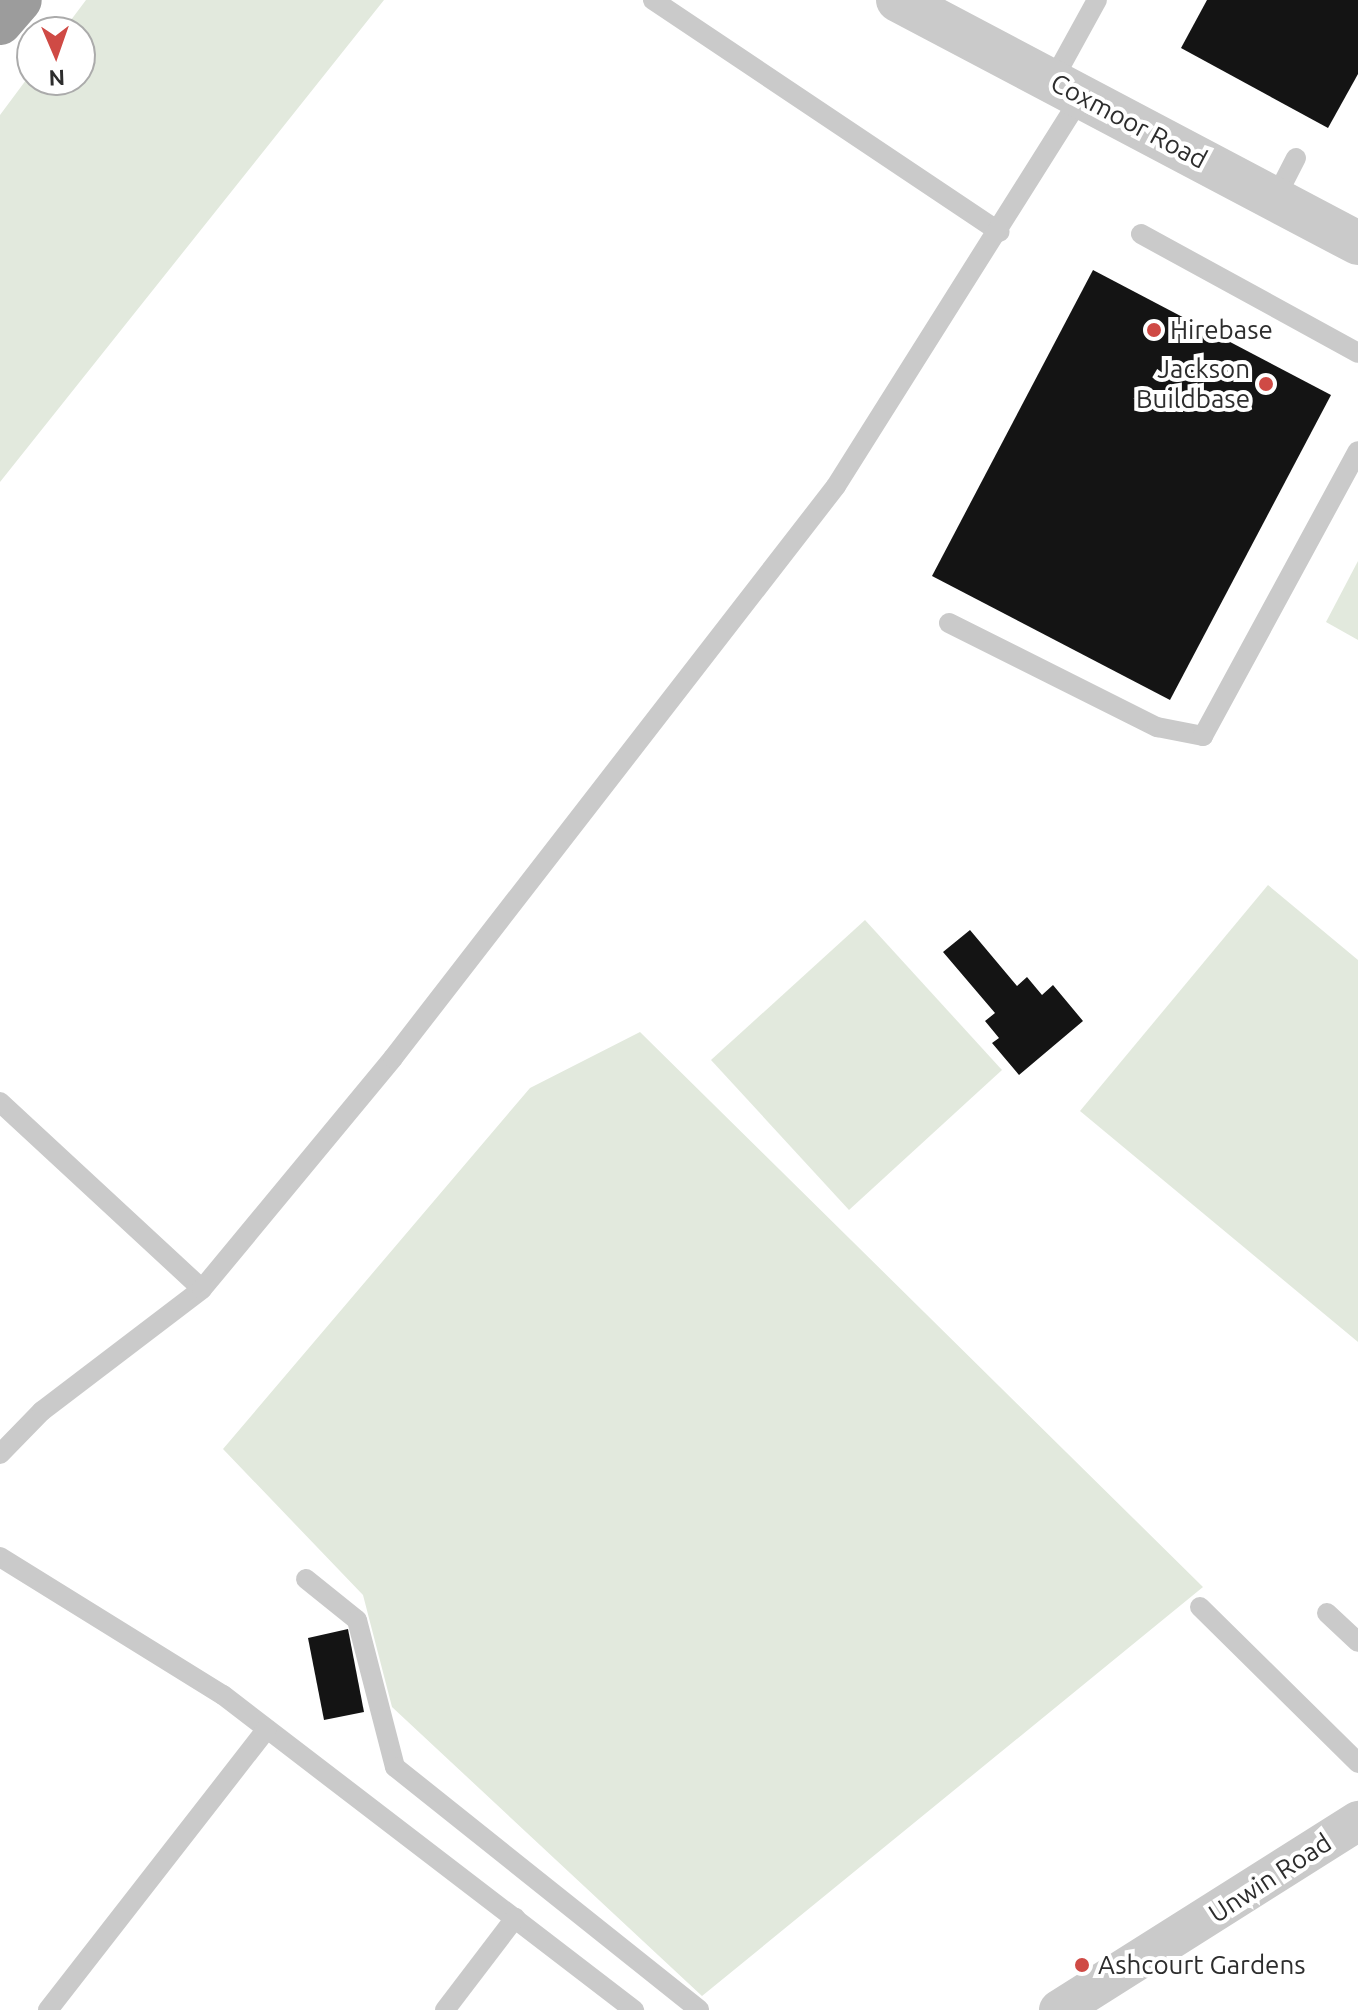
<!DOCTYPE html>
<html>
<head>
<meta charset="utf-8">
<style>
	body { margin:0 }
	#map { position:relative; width:1358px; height:2010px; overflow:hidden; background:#fff; font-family:Ubuntu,sans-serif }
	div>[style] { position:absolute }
	.green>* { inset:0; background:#e2e9dd }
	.building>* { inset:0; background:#141414 }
	.service>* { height:20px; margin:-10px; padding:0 10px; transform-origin:10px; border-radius:10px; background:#cacaca }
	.minor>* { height:40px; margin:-20px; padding:0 20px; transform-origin:20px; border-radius:20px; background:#cacaca }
	.tertiary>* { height:44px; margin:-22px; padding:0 22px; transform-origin:22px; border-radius:22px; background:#cacaca }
	.trunk>* { height:44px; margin:-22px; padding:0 22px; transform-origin:22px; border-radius:22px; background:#9c9c9c }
	.dots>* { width:22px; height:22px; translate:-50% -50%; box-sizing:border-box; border:4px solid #fff; border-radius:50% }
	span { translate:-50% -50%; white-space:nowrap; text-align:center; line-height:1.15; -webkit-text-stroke:8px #fff; paint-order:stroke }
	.street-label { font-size:26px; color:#2d2d2d }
	.poi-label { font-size:26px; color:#2d2d2d }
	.left { translate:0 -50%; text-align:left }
	.right { translate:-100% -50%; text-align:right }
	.north { position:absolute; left:16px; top:16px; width:80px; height:80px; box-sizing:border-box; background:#fff; border:2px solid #ababab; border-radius:50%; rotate:178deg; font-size:22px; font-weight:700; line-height:32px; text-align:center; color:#2d2d2d }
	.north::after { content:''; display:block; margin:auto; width:28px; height:36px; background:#cf4a45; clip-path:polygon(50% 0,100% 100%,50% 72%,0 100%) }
</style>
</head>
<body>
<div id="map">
	<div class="green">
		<i style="clip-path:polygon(86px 0,384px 0,0 482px,0 115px,32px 72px,32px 80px,80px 80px,80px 32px,62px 32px)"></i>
		<i style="clip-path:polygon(1358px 561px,1358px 640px,1326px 622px)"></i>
		<i style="clip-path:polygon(1268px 885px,1358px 960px,1358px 1342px,1080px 1111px)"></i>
		<i style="clip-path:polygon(865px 920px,1002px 1070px,849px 1210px,711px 1060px)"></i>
		<i style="clip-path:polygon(640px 1032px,1203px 1587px,702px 1996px,392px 1707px,363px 1595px,223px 1449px,530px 1088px)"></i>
	</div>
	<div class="building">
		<i style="clip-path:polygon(1207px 0,1358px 0,1358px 74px,1328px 128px,1181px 48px)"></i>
		<i style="clip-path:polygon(1093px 270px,1331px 395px,1170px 700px,932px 576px)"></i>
		<i style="clip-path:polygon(970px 930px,1017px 986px,1027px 977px,1042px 995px,1053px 985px,1083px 1021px,1019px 1075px,992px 1043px,999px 1038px,985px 1021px,995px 1013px,943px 952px)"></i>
		<i style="clip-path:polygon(348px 1629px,364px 1712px,324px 1720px,308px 1638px)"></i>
	</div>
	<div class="service">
		<i style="left:653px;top:0;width:417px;rotate:33.8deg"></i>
		<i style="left:1053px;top:80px;width:91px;rotate:-61.2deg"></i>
		<i style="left:1275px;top:199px;width:46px;rotate:-62.9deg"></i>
		<i style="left:1141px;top:234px;width:247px;rotate:28.7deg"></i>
		<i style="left:949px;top:623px;width:233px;rotate:26.6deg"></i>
		<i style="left:1157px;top:727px;width:47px;rotate:11.1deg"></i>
		<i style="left:1203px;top:736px;width:324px;rotate:-61.5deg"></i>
		<i style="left:0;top:1102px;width:275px;rotate:42.8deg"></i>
		<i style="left:0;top:1454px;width:60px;rotate:-45.7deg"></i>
		<i style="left:42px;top:1411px;width:201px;rotate:-37.3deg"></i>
		<i style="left:202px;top:1289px;width:300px;rotate:-50.4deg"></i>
		<i style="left:393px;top:1058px;width:723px;rotate:-52.24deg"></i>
		<i style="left:836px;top:486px;width:462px;rotate:-57.8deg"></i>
		<i style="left:0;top:1557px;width:262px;rotate:31.8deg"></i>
		<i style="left:223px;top:1695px;width:518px;rotate:37.47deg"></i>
		<i style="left:306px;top:1579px;width:65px;rotate:38.8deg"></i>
		<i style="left:357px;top:1620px;width:152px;rotate:75.5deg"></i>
		<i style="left:395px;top:1767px;width:389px;rotate:38.6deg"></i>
		<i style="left:1200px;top:1607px;width:222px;rotate:44.6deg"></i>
		<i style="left:1327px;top:1613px;width:42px;rotate:43.1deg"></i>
		<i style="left:48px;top:2010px;width:356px;rotate:-52.1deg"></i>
		<i style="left:445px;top:2010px;width:116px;rotate:-52.7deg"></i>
	</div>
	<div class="minor">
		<i style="left:1059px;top:2010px;width:354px;rotate:-32.3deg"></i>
	</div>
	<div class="tertiary">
		<i style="left:898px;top:0;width:520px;rotate:27.85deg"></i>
	</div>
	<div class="trunk">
		<i style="left:0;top:23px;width:30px;rotate:-49deg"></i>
	</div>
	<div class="dots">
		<i style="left:1154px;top:330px;background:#cf4a45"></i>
		<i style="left:1266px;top:384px;background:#cf4a45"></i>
		<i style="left:1082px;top:1965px;background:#cf4a45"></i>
	</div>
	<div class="street-label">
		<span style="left:1129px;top:121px;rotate:28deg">Coxmoor Road</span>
		<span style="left:1270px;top:1878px;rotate:-33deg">Unwin Road</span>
	</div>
	<div class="poi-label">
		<span class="left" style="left:1170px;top:330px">Hirebase</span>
		<span class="right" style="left:1250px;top:384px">Jackson<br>Buildbase</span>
		<span class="left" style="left:1098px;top:1965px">Ashcourt Gardens</span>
	</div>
	<div class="north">N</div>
</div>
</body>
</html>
